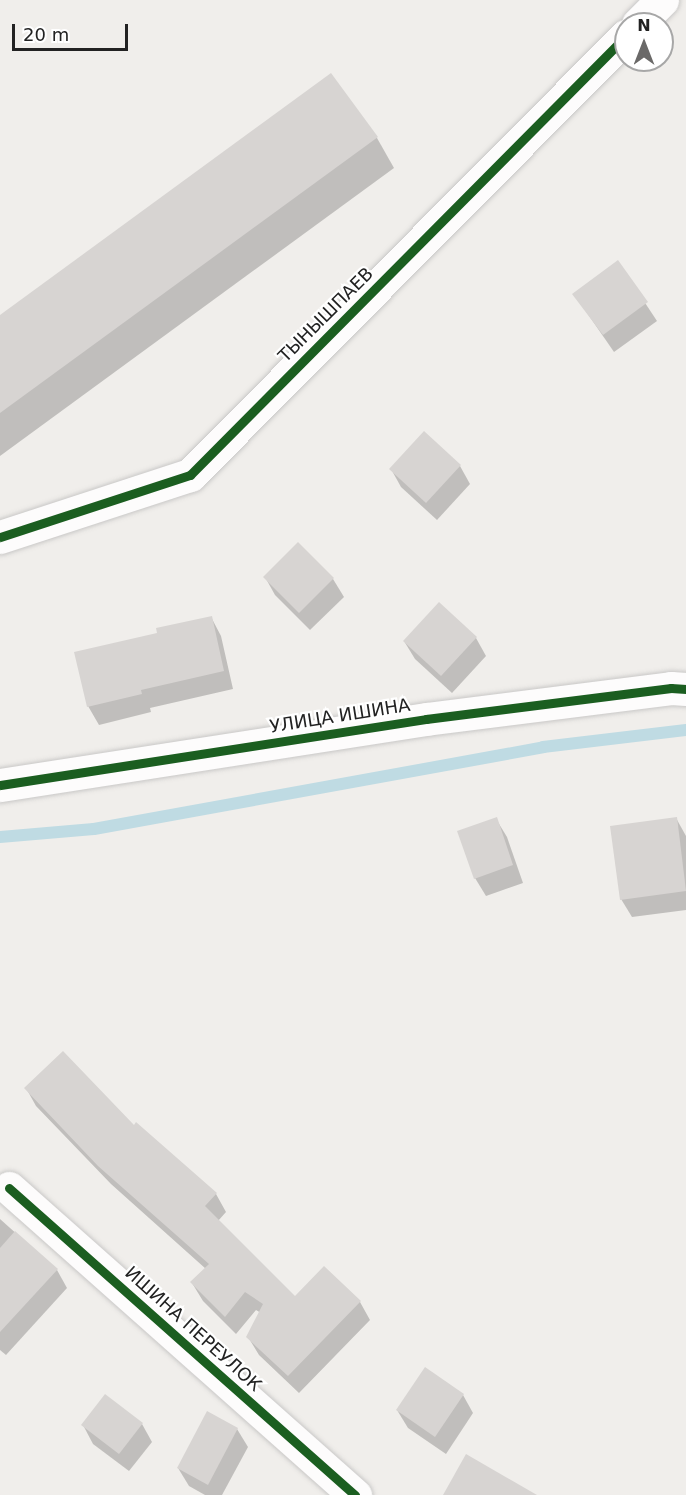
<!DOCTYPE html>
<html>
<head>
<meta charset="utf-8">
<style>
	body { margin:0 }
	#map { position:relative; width:686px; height:1495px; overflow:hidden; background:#f0eeeb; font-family:"DejaVu Sans",sans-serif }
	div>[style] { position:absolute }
	.shadow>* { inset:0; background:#0003 }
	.stream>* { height:12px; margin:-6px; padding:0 6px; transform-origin:6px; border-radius:6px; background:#bfdbe3 }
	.building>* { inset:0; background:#d7d4d2 }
	.roads { filter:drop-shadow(0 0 2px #c9c8c7) drop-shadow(0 0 2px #c9c8c7) }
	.minor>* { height:33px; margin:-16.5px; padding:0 16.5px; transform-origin:16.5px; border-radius:16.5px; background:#fdfcfc }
	.cycleway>* { height:9px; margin:-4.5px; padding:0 4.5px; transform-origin:4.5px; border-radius:4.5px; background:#1b5e20 }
	span { translate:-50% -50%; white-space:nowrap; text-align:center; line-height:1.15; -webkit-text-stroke:4.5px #fff; paint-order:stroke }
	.street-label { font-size:18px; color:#222 }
	.north { position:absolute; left:614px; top:12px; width:60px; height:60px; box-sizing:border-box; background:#fff; border:2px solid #a7a7a7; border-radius:50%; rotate:0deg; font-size:16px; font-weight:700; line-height:24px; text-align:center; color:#222 }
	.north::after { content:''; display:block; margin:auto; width:21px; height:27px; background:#6a6968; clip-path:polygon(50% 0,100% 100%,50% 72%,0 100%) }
	.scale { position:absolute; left:12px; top:24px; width:116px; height:27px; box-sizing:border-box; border:3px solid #222; border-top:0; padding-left:8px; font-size:18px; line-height:21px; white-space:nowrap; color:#222; -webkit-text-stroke:4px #fff; paint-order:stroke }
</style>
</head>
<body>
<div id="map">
	<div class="shadow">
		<i style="clip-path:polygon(330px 75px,377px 138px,394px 168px,0 456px,0 317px)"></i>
		<i style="clip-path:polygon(618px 262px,657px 321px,614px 352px,574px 294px)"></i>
		<i style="clip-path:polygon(460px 466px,470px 484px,437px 520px,401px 487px,391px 469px)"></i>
		<i style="clip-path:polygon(298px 544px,333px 579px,344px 597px,310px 630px,275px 595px,265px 577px)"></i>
		<i style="clip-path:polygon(211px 617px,221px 636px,233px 689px,150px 708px,151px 712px,99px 725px,88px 706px,159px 634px)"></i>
		<i style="clip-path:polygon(476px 638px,486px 656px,452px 693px,415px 659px,404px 641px)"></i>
		<i style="clip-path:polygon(676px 818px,686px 836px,686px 910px,632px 917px,621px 899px)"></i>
		<i style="clip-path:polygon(496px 819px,507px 837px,523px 883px,486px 896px,475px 878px)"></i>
		<i style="clip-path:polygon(26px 1088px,134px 1127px,216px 1194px,226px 1212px,218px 1221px,295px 1298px,360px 1302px,370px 1320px,299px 1393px,259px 1355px,248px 1337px,261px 1313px,256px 1310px,236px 1334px,203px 1301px,192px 1283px,206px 1269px,111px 1184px,36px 1106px)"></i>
		<i style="clip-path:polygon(0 1219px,57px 1270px,67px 1288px,6px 1355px,0 1350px)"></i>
		<i style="clip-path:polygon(463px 1395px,473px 1413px,446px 1454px,408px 1428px,397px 1410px)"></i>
		<i style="clip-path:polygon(142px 1424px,152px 1442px,129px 1471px,93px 1444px,83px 1425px)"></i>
		<i style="clip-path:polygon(237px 1429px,248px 1447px,222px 1495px,205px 1495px,189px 1486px,178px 1468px)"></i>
	</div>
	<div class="stream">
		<i style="left:0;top:837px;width:94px;rotate:-4.9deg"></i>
		<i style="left:94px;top:829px;width:456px;rotate:-10.3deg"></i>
		<i style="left:543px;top:747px;width:144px;rotate:-6.8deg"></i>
	</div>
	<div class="building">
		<i style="clip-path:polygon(331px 73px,378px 137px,0 413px,0 315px)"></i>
		<i style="clip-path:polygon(618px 260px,648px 302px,603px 335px,572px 294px)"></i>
		<i style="clip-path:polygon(424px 431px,461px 465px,426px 503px,389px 469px)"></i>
		<i style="clip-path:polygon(298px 542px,334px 578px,299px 613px,263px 577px)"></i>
		<i style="clip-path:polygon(439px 602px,477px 637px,441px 676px,403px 641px)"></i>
		<i style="clip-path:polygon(212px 616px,224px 671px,141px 690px,142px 694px,87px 707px,74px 652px,157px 633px,156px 628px)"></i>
		<i style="clip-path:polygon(497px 817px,513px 865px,474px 879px,457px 831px)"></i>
		<i style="clip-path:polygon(677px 817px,686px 891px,620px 900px,610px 826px)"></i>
		<i style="clip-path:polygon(63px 1051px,134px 1125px,136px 1122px,217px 1193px,205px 1206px,295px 1296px,324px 1266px,361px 1301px,288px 1376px,246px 1337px,263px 1304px,245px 1292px,225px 1317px,190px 1282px,209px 1264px,98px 1166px,24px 1088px)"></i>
		<i style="clip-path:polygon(15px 1231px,58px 1269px,0 1332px,0 1248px)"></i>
		<i style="clip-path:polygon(425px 1367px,464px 1394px,435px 1437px,396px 1410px)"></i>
		<i style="clip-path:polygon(105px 1394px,143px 1423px,119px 1454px,81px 1425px)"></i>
		<i style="clip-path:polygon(207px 1411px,238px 1428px,208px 1485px,177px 1468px)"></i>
		<i style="clip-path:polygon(466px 1454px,537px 1495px,443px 1495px)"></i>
	</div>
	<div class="roads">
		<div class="minor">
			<i style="left:638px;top:24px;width:34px;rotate:-45deg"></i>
			<i style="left:0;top:537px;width:200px;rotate:-18.1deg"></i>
			<i style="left:190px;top:475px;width:619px;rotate:-45.2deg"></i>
			<i style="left:0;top:785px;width:431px;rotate:-8.8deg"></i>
			<i style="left:426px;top:719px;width:247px;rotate:-7.2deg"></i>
			<i style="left:671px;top:688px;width:15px;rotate:4deg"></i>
			<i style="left:9px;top:1188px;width:463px;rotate:41.6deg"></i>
		</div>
	</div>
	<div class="cycleway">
		<i style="left:0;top:537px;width:200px;rotate:-18.1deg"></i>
		<i style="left:190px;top:475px;width:619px;rotate:-45.2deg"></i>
		<i style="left:0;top:785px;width:431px;rotate:-8.8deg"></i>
		<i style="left:426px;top:719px;width:247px;rotate:-7.2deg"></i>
		<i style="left:671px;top:688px;width:15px;rotate:4deg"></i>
		<i style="left:9px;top:1188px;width:463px;rotate:41.6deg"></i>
	</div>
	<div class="street-label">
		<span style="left:326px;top:315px;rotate:-45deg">ТЫНЫШПАЕВ</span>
		<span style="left:340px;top:716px;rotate:-9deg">УЛИЦА ИШИНА</span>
		<span style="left:193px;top:1329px;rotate:42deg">ИШИНА ПЕРЕУЛОК</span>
	</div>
	<div class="north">N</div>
	<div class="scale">20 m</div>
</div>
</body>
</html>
